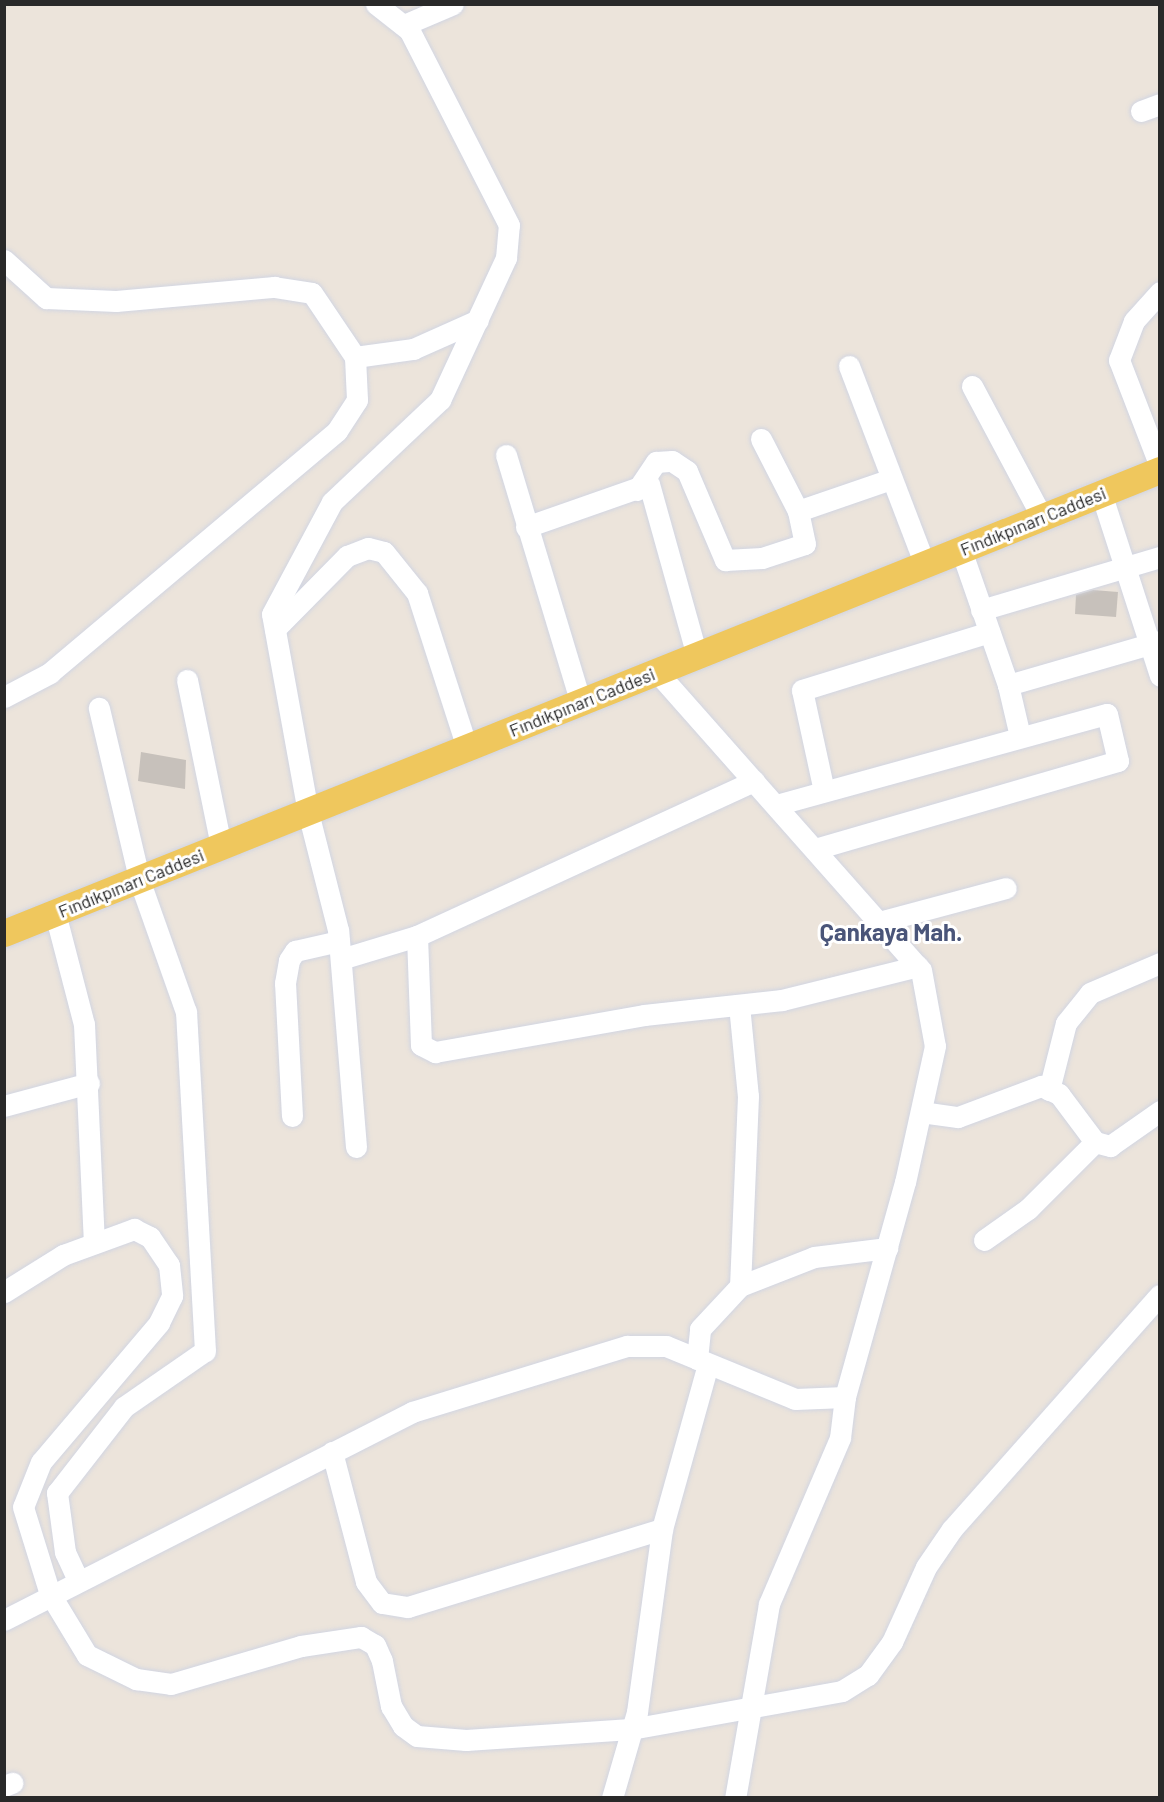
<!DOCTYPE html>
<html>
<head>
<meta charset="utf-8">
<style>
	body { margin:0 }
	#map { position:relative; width:1164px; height:1802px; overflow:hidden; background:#ece4db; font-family:Barlow,sans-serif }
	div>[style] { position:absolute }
	.building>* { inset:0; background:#c7c1bb }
	.roads { filter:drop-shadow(0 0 2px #d1d5e2) drop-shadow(0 0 2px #d1d5e2) }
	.minor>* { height:21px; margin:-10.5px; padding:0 10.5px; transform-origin:10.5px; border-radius:10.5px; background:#fff }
	.major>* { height:27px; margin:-13.5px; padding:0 13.5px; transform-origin:13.5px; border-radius:13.5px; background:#efc75d }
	span { translate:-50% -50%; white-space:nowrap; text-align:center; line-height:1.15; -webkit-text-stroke:6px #fff; paint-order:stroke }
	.street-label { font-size:18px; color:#292929 }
	.district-label { font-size:24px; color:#4a5579; font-weight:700 }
	.frame { position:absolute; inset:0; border:6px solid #292929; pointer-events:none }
</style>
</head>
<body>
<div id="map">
	<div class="building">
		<i style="clip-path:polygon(1093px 590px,1118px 592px,1116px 617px,1075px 614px,1076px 595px)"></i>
		<i style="clip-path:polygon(141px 752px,186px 760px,185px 789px,138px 781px)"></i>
	</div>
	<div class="roads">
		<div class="minor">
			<i style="left:404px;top:25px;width:53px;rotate:-23.2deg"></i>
			<i style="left:1141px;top:111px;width:20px;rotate:-20deg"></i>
			<i style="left:4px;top:260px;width:57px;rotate:42.1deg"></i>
			<i style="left:46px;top:298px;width:70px;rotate:2.5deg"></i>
			<i style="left:116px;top:301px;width:159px;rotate:-5.1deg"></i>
			<i style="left:274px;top:287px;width:38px;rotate:9deg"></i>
			<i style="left:312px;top:293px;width:77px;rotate:56.1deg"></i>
			<i style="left:355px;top:357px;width:43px;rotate:87.3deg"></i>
			<i style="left:357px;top:400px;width:37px;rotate:123deg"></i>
			<i style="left:337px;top:431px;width:375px;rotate:139.9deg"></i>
			<i style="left:50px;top:673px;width:52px;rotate:152.4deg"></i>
			<i style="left:1160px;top:292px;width:39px;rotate:132deg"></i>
			<i style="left:1134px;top:321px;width:42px;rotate:111deg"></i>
			<i style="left:1119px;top:360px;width:114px;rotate:68.9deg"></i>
			<i style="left:355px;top:357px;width:59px;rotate:-7.9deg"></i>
			<i style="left:413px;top:349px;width:71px;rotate:-24deg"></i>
			<i style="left:849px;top:366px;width:213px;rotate:69.1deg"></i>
			<i style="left:972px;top:386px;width:149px;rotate:61.9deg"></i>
			<i style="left:506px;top:455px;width:260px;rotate:73.2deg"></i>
			<i style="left:637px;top:490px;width:34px;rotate:-56deg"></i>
			<i style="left:656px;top:462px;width:16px;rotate:-4deg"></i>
			<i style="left:672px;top:461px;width:18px;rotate:34deg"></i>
			<i style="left:687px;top:471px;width:97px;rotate:66.9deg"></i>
			<i style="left:725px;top:560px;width:37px;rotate:-3deg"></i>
			<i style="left:762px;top:558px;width:45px;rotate:-18deg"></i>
			<i style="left:805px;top:544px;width:34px;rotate:-102deg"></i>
			<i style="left:798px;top:511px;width:81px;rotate:-117.2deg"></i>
			<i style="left:1101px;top:493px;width:192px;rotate:72.1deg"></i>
			<i style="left:798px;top:511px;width:98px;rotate:-19deg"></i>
			<i style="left:526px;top:527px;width:130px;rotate:-19.3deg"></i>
			<i style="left:649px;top:484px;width:179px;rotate:74.4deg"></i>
			<i style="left:961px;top:550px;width:143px;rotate:70.8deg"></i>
			<i style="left:1008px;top:685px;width:52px;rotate:76.8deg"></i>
			<i style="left:981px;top:610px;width:187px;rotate:-16.5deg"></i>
			<i style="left:275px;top:629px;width:103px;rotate:-45.4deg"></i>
			<i style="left:347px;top:556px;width:22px;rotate:-21deg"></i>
			<i style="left:368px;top:548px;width:16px;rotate:14deg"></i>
			<i style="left:384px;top:552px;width:53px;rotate:51.2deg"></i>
			<i style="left:417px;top:593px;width:163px;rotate:72.1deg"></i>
			<i style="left:657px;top:672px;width:398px;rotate:48.5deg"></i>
			<i style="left:921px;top:970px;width:77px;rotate:79.6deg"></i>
			<i style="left:935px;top:1046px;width:139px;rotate:102.4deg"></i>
			<i style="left:905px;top:1182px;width:223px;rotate:105.6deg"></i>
			<i style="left:845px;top:1397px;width:41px;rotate:97deg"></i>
			<i style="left:840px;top:1438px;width:181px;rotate:113.2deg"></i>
			<i style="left:769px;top:1604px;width:197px;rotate:99.9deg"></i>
			<i style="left:187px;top:680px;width:169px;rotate:78.4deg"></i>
			<i style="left:1008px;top:685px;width:158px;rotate:-16.1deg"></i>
			<i style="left:824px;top:791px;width:103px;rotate:-102.3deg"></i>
			<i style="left:802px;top:690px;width:196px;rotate:-17.2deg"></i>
			<i style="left:776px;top:805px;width:343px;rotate:-15.4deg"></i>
			<i style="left:1107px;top:714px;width:48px;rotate:76.8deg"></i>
			<i style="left:1118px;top:761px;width:315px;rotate:163.8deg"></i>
			<i style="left:55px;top:913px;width:115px;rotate:75.4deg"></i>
			<i style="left:84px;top:1024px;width:218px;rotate:87.4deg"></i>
			<i style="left:883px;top:921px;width:127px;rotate:-15deg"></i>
			<i style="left:417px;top:936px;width:109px;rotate:87.9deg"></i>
			<i style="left:421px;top:1045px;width:16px;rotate:27deg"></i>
			<i style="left:435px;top:1052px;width:212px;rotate:-10deg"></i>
			<i style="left:644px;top:1015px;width:139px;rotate:-6.2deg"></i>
			<i style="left:782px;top:1000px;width:140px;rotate:-14deg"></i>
			<i style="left:341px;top:959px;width:79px;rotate:-16.8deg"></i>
			<i style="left:417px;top:936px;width:371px;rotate:-24.7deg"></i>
			<i style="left:739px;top:1005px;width:91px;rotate:84.4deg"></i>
			<i style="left:748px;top:1096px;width:190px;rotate:92.4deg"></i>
			<i style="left:1049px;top:1090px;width:69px;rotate:-75.8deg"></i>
			<i style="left:1066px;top:1023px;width:38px;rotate:-51deg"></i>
			<i style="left:1090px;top:993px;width:76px;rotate:-23.2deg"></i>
			<i style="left:4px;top:1106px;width:88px;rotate:-15.1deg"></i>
			<i style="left:921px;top:1112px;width:37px;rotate:8deg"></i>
			<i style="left:958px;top:1117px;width:89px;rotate:-20.5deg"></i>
			<i style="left:1041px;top:1086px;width:20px;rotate:24deg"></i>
			<i style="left:1059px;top:1094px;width:60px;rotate:53.1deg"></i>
			<i style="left:1095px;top:1142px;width:16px;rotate:15deg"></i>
			<i style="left:1110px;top:1146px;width:61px;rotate:-35deg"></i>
			<i style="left:292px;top:1116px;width:133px;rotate:-93deg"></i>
			<i style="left:285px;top:983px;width:23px;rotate:-80deg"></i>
			<i style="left:289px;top:960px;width:11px;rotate:-56deg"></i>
			<i style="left:295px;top:951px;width:45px;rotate:-12.8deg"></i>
			<i style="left:356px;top:1147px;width:218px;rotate:-94.7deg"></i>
			<i style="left:338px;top:930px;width:122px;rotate:-104.3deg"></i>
			<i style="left:308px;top:812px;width:201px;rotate:-100.3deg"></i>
			<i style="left:272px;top:614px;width:127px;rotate:-61.8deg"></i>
			<i style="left:332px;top:502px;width:149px;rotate:-43.4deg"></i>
			<i style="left:440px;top:400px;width:157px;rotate:-65.1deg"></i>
			<i style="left:506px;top:258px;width:33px;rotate:-85deg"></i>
			<i style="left:509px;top:225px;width:219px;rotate:-117.1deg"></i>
			<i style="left:409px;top:30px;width:42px;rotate:-141.8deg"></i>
			<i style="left:984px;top:1240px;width:54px;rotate:-35.2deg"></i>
			<i style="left:1028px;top:1209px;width:95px;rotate:-45deg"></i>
			<i style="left:4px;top:1292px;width:70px;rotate:-32.1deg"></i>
			<i style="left:63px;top:1255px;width:76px;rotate:-20.1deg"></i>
			<i style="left:134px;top:1229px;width:18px;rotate:27deg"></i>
			<i style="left:150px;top:1237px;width:34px;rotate:56deg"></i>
			<i style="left:169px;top:1265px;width:31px;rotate:84deg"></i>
			<i style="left:172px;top:1296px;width:30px;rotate:116deg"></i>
			<i style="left:159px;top:1323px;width:182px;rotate:130.3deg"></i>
			<i style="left:41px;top:1462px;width:48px;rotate:111.8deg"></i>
			<i style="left:23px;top:1507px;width:91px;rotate:72.8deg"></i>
			<i style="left:50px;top:1594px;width:71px;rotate:58.8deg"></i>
			<i style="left:87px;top:1655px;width:55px;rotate:26.1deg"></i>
			<i style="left:136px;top:1679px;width:35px;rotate:8deg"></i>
			<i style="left:171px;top:1684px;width:135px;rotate:-16.3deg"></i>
			<i style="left:301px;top:1646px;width:61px;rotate:-8.5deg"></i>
			<i style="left:361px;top:1637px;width:16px;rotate:30deg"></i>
			<i style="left:375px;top:1645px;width:17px;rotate:66deg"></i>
			<i style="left:382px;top:1661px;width:46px;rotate:78.7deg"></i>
			<i style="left:391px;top:1706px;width:23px;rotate:59deg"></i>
			<i style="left:403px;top:1726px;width:17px;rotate:36deg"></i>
			<i style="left:417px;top:1736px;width:49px;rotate:4.7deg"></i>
			<i style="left:466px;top:1740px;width:165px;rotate:-3.8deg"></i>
			<i style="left:631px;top:1729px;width:214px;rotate:-10.2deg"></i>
			<i style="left:842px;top:1691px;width:31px;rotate:-32deg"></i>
			<i style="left:868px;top:1675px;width:41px;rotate:-54deg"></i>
			<i style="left:892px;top:1642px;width:82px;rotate:-65.6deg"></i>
			<i style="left:926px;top:1567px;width:46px;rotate:-55.6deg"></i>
			<i style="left:952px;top:1529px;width:313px;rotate:-48.4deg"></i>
			<i style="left:697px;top:1359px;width:30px;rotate:-84deg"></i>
			<i style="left:700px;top:1329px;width:59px;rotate:-47.1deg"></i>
			<i style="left:740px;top:1286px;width:79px;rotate:-21.4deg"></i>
			<i style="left:814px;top:1257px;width:74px;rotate:-7deg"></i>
			<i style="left:332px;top:1452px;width:134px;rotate:75.3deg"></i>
			<i style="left:366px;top:1582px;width:26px;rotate:53deg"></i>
			<i style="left:382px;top:1603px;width:26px;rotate:9deg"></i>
			<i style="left:408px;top:1607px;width:266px;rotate:-17.1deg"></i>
			<i style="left:78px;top:1580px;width:31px;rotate:-115deg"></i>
			<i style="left:65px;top:1552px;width:60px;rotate:-97.7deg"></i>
			<i style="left:57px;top:1493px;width:109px;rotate:-52.1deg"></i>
			<i style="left:124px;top:1407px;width:98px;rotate:-34.7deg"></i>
			<i style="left:205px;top:1351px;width:340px;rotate:-93.2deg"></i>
			<i style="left:186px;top:1012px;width:138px;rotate:-109.5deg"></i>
			<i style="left:140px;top:882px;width:179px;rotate:-103.3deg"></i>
			<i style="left:4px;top:1620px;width:458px;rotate:-27deg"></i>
			<i style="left:412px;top:1412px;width:225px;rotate:-17.1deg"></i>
			<i style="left:627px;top:1346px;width:39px"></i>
			<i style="left:666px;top:1346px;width:139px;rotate:22.3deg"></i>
			<i style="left:795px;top:1399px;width:50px;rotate:-2.3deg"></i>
			<i style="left:4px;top:1786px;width:9px;rotate:-21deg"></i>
			<i style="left:612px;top:1798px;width:90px;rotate:-73.8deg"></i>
			<i style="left:637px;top:1712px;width:185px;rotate:-82.2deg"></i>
			<i style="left:662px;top:1529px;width:171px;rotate:-74.4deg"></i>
		</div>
		<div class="major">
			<i style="left:4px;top:933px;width:1245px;rotate:-21.83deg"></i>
		</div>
	</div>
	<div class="street-label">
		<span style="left:1033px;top:521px;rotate:-22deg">Fındıkpınarı Caddesi</span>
		<span style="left:582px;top:702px;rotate:-22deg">Fındıkpınarı Caddesi</span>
		<span style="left:131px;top:883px;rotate:-22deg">Fındıkpınarı Caddesi</span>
	</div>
	<div class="district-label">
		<span style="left:891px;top:932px">Çankaya Mah.</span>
	</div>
	<div class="frame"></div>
</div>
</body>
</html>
